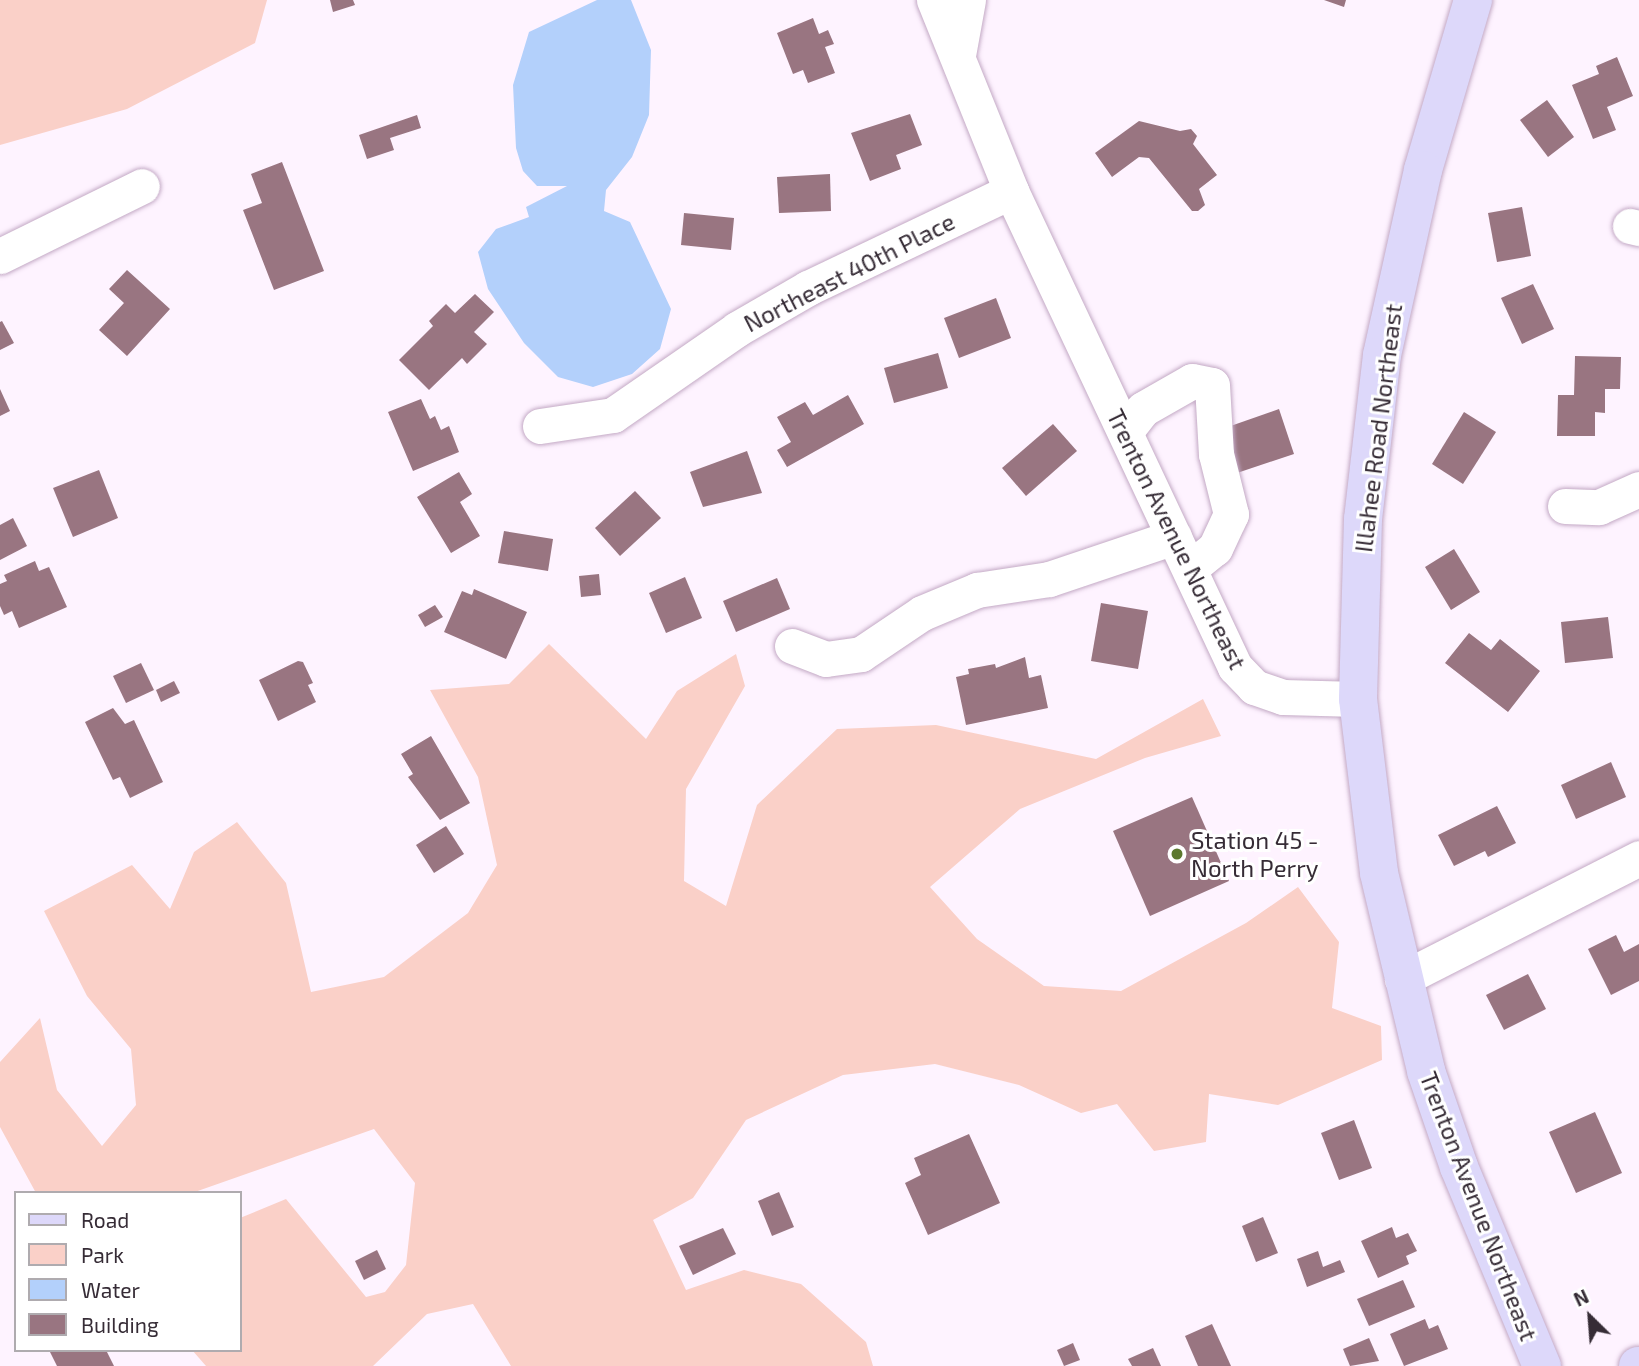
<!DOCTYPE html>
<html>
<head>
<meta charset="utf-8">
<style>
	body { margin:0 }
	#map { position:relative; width:1639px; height:1366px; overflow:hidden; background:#fef3ff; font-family:"Exo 2",sans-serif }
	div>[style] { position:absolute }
	.green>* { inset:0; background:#fad0c8 }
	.water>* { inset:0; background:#b3d0fb }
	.building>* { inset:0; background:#997581 }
	.roads { filter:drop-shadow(0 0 2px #c3a9c5) drop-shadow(0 0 2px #c3a9c5) }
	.minor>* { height:35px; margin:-17.5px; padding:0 17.5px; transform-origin:17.5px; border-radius:17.5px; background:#fff }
	.major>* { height:38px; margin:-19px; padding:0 19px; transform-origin:19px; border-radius:19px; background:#ddd8fa }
	.dots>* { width:19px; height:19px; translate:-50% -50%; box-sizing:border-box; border:4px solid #fff; border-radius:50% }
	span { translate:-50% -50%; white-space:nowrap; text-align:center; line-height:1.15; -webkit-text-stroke:6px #fff; paint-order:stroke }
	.street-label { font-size:24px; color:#362c36 }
	.poi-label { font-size:24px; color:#362c36 }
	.left { translate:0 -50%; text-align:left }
	.legend { position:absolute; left:14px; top:1191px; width:228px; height:161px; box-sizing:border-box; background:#fff; border:2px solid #afabaf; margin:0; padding:9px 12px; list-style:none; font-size:21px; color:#362c36 }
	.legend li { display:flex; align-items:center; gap:14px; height:35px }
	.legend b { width:35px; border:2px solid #afabaf }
	.north { position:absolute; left:1555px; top:1282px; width:70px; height:70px; -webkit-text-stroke:5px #fff; paint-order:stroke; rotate:335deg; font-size:19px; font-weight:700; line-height:28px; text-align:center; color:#362c36 }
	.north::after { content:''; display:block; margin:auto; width:24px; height:32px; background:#362c36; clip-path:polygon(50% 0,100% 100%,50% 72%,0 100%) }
</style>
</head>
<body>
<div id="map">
	<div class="green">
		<i style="clip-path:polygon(0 0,267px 0,255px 43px,127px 109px,0 145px)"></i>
		<i style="clip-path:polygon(549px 644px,646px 739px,677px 691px,736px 654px,745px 686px,686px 789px,684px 881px,726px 906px,757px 805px,837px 729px,936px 725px,1096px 759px,1203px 699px,1221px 736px,1145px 758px,1020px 809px,930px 887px,977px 939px,1044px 986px,1121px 991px,1246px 923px,1298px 887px,1339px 942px,1332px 1008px,1381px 1026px,1382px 1060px,1278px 1105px,1209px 1094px,1206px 1142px,1154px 1151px,1117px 1104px,1081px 1113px,1019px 1085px,935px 1064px,843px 1075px,746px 1120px,693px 1198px,653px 1220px,686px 1290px,744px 1270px,801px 1284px,866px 1342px,873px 1366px,511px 1366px,473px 1304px,427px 1314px,373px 1366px,206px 1366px,192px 1350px,240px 1350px,240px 1218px,286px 1199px,366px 1297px,385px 1292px,406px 1265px,415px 1183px,374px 1129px,192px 1193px,36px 1193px,0 1127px,0 1062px,40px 1018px,57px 1090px,102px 1146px,136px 1105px,131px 1049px,87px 996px,44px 911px,132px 865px,170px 909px,194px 852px,237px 822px,286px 883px,311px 992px,384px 977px,468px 913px,497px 865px,478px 777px,430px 690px,509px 684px)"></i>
	</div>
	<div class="water">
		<i style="clip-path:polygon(597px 0,631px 0,651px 50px,649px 115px,632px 157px,606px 190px,604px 211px,630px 222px,671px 309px,660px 349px,632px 374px,593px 387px,558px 377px,524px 343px,488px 289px,478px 252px,496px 229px,529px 217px,526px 207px,567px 186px,537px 186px,523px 171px,516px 148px,513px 85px,529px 32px)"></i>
	</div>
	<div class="building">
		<i style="clip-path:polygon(330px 0,353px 0,355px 5px,333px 12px)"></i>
		<i style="clip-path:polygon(1324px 0,1346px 0,1344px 7px)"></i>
		<i style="clip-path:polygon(813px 18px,819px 34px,828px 30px,834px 44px,825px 47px,835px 73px,808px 83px,803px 70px,793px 74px,777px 33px)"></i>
		<i style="clip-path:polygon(1617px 57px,1633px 96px,1607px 107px,1616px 130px,1593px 139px,1572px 85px,1599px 74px,1596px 66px)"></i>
		<i style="clip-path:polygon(1547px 100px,1574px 137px,1548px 157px,1520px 120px)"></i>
		<i style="clip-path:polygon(910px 114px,922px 145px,896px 155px,901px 169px,870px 181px,851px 133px)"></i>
		<i style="clip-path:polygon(417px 115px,421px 128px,390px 138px,394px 150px,367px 159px,359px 135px)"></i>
		<i style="clip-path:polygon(1139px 121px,1180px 131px,1191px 129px,1197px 136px,1193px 144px,1217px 175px,1199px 189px,1205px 205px,1198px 211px,1192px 211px,1149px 158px,1139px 157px,1112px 177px,1095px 153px)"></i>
		<i style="clip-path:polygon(282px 162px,324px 271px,274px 290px,243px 210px,262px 203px,251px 174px)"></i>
		<i style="clip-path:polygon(830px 174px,831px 211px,779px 213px,777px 177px)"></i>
		<i style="clip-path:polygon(1522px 207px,1531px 256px,1497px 262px,1488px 213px)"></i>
		<i style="clip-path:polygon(684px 213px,734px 218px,731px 250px,681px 245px)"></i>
		<i style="clip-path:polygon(127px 270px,170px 309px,127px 356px,99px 330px,124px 303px,109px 289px)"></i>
		<i style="clip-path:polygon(1533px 284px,1554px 329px,1522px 344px,1501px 298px)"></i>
		<i style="clip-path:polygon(475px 294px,494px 312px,474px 332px,487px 344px,467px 364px,462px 358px,429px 390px,399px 360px,433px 326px,429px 321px,446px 304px,455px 313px)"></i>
		<i style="clip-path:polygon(996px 298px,1011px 338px,959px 358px,944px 318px)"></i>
		<i style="clip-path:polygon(2px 321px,14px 343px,0 350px,0 322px)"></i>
		<i style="clip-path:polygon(938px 353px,948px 388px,894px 403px,884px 368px)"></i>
		<i style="clip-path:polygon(1575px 356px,1621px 357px,1620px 389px,1605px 389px,1605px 413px,1595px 412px,1595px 436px,1557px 436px,1558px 395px,1574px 395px)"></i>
		<i style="clip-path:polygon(0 389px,10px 411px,0 416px)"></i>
		<i style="clip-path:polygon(848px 395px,864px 424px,787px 467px,777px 450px,791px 442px,777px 417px,805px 402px,813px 415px)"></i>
		<i style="clip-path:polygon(421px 399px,430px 419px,435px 416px,441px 430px,449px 426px,459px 452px,413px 471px,388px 412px)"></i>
		<i style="clip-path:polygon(1279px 409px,1294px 454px,1237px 473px,1222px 429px)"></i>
		<i style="clip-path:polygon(1464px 412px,1496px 432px,1463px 484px,1432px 464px)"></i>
		<i style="clip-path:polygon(1053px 424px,1077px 451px,1026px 496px,1002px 468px)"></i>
		<i style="clip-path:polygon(747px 451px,762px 493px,703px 507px,690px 472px)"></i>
		<i style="clip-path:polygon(99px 470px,118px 518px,73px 537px,53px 488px)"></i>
		<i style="clip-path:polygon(459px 472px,472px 494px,460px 502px,480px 536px,451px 553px,417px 497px)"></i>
		<i style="clip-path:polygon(635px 491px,661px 518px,620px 556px,595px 528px)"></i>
		<i style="clip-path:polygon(13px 518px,27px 546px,0 560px,0 525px)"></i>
		<i style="clip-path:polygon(504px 531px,553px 539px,548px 571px,498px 563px)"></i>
		<i style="clip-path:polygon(1454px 549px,1480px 592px,1451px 610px,1425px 567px)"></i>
		<i style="clip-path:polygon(35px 561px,39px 571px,49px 567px,67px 607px,19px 628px,12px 611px,4px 615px,0 606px,0 584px,7px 581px,4px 575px)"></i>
		<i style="clip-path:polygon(599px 574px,601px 595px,581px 597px,579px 576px)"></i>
		<i style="clip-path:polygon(685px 577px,702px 618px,666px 633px,649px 593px)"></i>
		<i style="clip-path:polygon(777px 578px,790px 609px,736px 632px,723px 601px)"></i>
		<i style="clip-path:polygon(474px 589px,527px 612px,506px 659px,444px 632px,462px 591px,472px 595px)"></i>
		<i style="clip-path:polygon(1101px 603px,1148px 611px,1138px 669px,1091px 661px)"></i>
		<i style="clip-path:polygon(435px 605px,443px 617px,425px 627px,418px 615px)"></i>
		<i style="clip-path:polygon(1608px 617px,1613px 658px,1565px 663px,1561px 622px)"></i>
		<i style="clip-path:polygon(1469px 633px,1491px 650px,1500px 639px,1540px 671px,1508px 712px,1445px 663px)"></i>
		<i style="clip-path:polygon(1025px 657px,1029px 678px,1041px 675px,1048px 708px,966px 725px,956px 677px,969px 674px,968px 669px,995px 664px,996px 668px)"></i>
		<i style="clip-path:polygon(298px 661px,303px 662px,313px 683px,308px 685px,316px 702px,278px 721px,259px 680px)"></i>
		<i style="clip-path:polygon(141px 663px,154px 690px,126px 703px,113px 676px)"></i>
		<i style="clip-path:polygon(174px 681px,180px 693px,161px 702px,156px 690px)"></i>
		<i style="clip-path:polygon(113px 708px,125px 724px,134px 720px,163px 782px,130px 798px,120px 777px,113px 780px,85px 722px)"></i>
		<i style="clip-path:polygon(431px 736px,470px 803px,440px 820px,408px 777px,413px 774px,401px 754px)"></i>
		<i style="clip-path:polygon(1611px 762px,1626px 797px,1576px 819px,1561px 785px)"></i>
		<i style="clip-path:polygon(1192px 797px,1229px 881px,1150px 916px,1113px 831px)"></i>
		<i style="clip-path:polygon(1497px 806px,1516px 843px,1488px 857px,1485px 851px,1454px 866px,1438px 835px)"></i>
		<i style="clip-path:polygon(446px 826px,464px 854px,434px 873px,416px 845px)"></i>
		<i style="clip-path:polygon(1616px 935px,1624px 952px,1639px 944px,1639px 981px,1611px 995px,1588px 949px)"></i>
		<i style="clip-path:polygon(1528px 974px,1546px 1009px,1504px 1030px,1486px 995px)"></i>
		<i style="clip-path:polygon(1595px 1112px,1622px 1173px,1576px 1193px,1549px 1132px)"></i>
		<i style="clip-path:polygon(1354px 1120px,1372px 1168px,1339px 1180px,1321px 1133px)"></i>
		<i style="clip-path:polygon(969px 1134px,1000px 1203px,928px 1235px,905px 1183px,921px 1175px,914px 1158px)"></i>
		<i style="clip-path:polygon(779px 1192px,794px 1227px,772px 1236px,758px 1201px)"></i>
		<i style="clip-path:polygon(1263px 1217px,1278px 1253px,1256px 1262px,1242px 1226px)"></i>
		<i style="clip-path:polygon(1392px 1227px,1396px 1238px,1408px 1233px,1417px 1251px,1406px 1256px,1409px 1264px,1378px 1278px,1361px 1241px)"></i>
		<i style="clip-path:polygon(723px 1228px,736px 1254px,693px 1275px,679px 1246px)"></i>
		<i style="clip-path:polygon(377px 1250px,386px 1269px,364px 1280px,355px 1261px)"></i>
		<i style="clip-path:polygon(1318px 1251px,1323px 1267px,1340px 1260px,1345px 1272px,1307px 1287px,1297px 1259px)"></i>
		<i style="clip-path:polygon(1403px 1280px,1415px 1307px,1369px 1326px,1357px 1299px)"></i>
		<i style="clip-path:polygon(1425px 1319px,1429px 1329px,1438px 1325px,1448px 1349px,1404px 1366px,1390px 1334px)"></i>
		<i style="clip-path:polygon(1212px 1324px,1231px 1366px,1198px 1366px,1185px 1336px)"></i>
		<i style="clip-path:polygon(1369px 1338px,1379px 1361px,1350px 1366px,1343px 1349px)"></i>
		<i style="clip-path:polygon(1073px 1343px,1080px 1360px,1064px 1366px,1057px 1350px)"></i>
		<i style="clip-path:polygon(1153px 1348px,1161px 1366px,1132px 1366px,1128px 1359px)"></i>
		<i style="clip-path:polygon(49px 1350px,106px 1350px,114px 1366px,57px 1366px)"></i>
	</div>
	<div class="roads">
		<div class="minor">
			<i style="left:934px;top:0;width:206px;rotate:68deg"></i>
			<i style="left:1011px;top:191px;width:526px;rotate:64.8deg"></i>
			<i style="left:1235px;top:667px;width:28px;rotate:46deg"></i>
			<i style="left:1254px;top:687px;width:31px;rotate:19deg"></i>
			<i style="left:1283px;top:697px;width:75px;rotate:1.5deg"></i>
			<i style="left:958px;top:55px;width:56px;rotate:-79.7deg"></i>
			<i style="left:1630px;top:226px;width:9px;rotate:13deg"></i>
			<i style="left:0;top:256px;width:158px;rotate:-26.2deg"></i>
			<i style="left:540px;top:426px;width:74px;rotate:-8.6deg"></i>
			<i style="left:613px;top:415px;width:151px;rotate:-34.7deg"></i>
			<i style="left:737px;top:329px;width:82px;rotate:-30deg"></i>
			<i style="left:808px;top:288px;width:225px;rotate:-25.5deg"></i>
			<i style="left:1125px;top:432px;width:29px;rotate:-52deg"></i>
			<i style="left:1143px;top:409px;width:56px;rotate:-29.7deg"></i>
			<i style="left:1192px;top:381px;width:20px;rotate:11deg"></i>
			<i style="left:1212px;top:385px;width:69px;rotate:86.7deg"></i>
			<i style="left:1216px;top:454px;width:62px;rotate:76deg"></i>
			<i style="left:1231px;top:514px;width:38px;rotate:115deg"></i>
			<i style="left:1215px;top:548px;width:33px;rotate:141deg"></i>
			<i style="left:1565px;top:506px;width:34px;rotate:2deg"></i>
			<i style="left:1599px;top:507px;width:44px;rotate:-24.2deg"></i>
			<i style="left:792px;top:646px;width:36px;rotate:21deg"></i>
			<i style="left:826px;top:659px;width:35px;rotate:-8deg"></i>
			<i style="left:861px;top:654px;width:73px;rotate:-33.9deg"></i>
			<i style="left:922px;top:613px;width:60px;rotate:-22.7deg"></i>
			<i style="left:977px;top:590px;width:73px;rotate:-8.7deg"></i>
			<i style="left:1049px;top:579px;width:132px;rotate:-18.6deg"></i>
			<i style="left:1402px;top:979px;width:266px;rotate:-27deg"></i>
		</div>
		<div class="major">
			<i style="left:1473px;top:0;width:177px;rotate:106.4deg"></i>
			<i style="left:1423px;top:170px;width:189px;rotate:102.5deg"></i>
			<i style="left:1382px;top:355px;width:165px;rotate:96.6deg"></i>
			<i style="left:1363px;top:519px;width:180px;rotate:91.6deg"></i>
			<i style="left:1358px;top:699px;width:175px;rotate:83.1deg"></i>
			<i style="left:1379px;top:873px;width:204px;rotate:76.6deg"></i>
			<i style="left:1426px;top:1071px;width:102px;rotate:71deg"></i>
			<i style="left:1459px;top:1167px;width:216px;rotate:67.4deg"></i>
			<i style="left:1638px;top:1366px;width:1px"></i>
		</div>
	</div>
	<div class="dots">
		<i style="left:1177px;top:854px;background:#5b782d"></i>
	</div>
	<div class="street-label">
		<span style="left:849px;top:272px;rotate:-27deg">Northeast 40th Place</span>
		<span style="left:1378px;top:428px;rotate:-83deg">Illahee Road Northeast</span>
		<span style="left:1177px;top:539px;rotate:64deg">Trenton Avenue Northeast</span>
		<span style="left:1479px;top:1206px;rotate:69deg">Trenton Avenue Northeast</span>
	</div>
	<div class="poi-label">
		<span class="left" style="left:1191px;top:854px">Station 45 -<br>North Perry</span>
	</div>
	<ul class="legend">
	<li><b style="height:9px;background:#ddd8fa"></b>Road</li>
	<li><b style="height:19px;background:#fad0c8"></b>Park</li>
	<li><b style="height:19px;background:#b3d0fb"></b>Water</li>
	<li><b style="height:19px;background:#997581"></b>Building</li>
	</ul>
	<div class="north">N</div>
</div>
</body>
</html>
